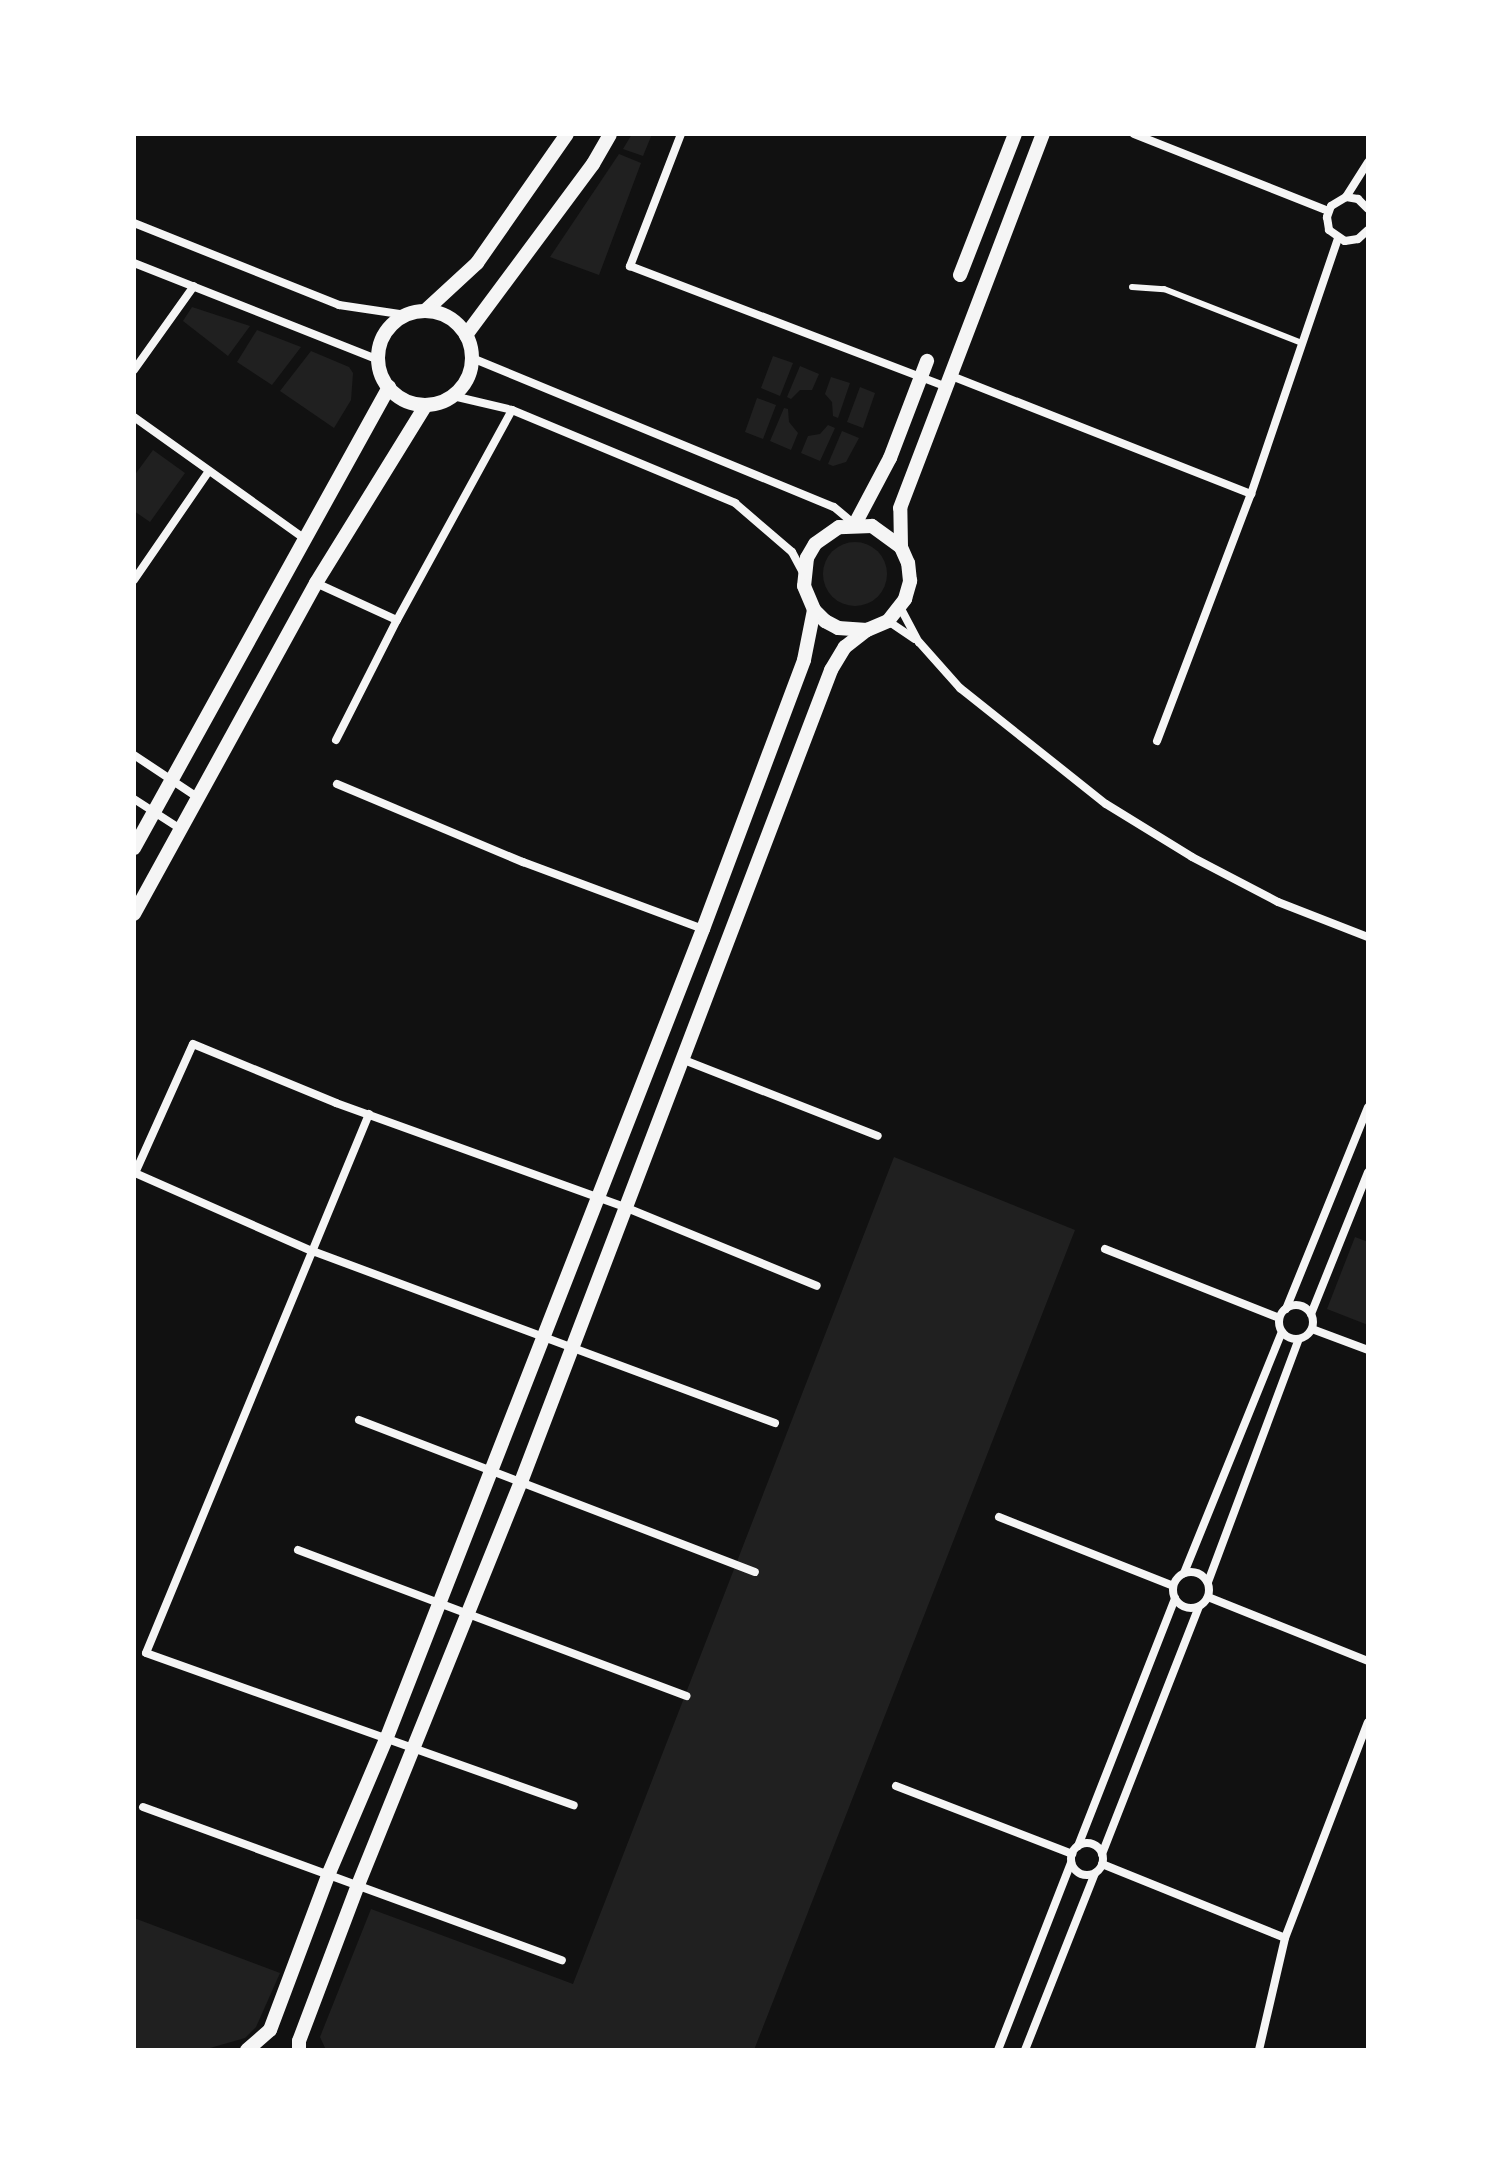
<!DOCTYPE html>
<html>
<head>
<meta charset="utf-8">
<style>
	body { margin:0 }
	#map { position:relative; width:1502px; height:2184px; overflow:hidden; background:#111; font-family:Montserrat,sans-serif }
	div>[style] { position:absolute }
	.green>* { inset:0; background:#202020 }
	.round { border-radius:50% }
	.service>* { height:6px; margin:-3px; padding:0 3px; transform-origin:3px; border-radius:3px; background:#f5f5f5 }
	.minor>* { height:8px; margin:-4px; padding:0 4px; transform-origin:4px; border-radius:4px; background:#f5f5f5 }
	.minor>.ring { margin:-4px; padding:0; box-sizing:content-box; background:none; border:8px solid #f5f5f5; border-radius:50% }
	.tertiary>* { height:14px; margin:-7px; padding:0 7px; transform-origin:7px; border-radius:7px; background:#f5f5f5 }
	.tertiary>.ring { margin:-7px; padding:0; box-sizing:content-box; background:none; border:14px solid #f5f5f5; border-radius:50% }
	span { translate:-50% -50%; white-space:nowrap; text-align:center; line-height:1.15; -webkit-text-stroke:6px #fff; paint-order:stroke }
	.frame { position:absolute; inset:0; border:136px solid #fff; pointer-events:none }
</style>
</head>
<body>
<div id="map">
	<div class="green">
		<i style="clip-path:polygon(632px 134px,652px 134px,643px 156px,623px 149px)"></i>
		<i style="clip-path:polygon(619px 154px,641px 163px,599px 275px,550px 257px)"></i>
		<i style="clip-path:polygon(192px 307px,250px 326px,228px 356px,183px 321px)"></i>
		<i style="clip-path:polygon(257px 330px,301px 347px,272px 385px,237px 362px)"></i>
		<i style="clip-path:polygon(311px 351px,349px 367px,353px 373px,351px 400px,334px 428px,280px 391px)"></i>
		<i style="clip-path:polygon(773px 356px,793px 363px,780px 396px,761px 388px)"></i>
		<i style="clip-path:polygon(800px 366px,819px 374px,812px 390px,800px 390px,791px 399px,787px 397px)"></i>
		<i style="clip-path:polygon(831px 377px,850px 383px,838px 418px,833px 416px,832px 402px,825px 394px)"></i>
		<i style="clip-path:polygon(860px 387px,875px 393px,863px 428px,847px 422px)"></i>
		<i style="clip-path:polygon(757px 398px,776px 405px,763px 439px,745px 432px)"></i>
		<i style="clip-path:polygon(784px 408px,788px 409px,789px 422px,798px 433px,791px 450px,770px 441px)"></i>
		<i style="clip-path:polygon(828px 425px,835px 428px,820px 461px,801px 453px,808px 436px,820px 434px)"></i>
		<i style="clip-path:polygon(842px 431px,859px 438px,846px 462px,833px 466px,828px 464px)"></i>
		<i style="clip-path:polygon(153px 450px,185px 473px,150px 522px,134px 511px,134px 476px)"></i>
		<i class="round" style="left:823px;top:542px;width:64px;height:64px"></i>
		<i style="clip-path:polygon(894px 1157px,1075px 1230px,754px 2050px,326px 2050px,320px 2037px,371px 1909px,573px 1984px)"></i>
		<i style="clip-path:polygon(1355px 1237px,1368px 1242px,1368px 1325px,1327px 1309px)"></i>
		<i style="clip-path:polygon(134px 1918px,280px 1973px,256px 2027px,245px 2038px,203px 2050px,134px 2050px)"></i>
	</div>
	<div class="service">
		<i style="left:1132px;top:287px;width:32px;rotate:4deg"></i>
		<i style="left:1164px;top:289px;width:148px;rotate:21.4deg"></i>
	</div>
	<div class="minor">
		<i style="left:681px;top:134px;width:142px;rotate:111.1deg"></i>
		<i style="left:630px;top:266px;width:336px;rotate:20.9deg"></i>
		<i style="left:1134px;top:134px;width:209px;rotate:21.6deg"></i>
		<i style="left:1346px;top:197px;width:41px;rotate:-57.8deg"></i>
		<i style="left:1368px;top:209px;width:14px;rotate:-135deg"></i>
		<i style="left:1358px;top:199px;width:12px;rotate:-171deg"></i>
		<i style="left:1346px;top:197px;width:17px;rotate:149deg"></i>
		<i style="left:1331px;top:206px;width:12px;rotate:110deg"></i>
		<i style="left:1327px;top:217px;width:13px;rotate:81deg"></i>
		<i style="left:1329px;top:230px;width:19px;rotate:35deg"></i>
		<i style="left:1345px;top:241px;width:13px;rotate:-9deg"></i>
		<i style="left:1358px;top:239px;width:13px;rotate:-42deg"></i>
		<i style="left:134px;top:223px;width:221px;rotate:21.8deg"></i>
		<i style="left:339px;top:305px;width:68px;rotate:8.5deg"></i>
		<i style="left:134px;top:263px;width:264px;rotate:21.6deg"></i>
		<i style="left:472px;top:358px;width:391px;rotate:22.4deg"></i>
		<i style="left:834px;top:507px;width:26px;rotate:40deg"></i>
		<i style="left:134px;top:370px;width:103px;rotate:-54.5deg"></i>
		<i style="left:949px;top:375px;width:325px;rotate:21.5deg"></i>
		<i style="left:453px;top:396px;width:61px;rotate:13.3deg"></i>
		<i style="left:512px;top:410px;width:242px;rotate:22.6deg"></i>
		<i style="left:735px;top:503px;width:75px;rotate:40.7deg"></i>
		<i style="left:792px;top:552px;width:24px;rotate:62deg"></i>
		<i style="left:134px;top:417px;width:210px;rotate:35.5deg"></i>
		<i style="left:134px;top:580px;width:132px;rotate:-55.5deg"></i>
		<i style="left:316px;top:583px;width:89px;rotate:24.6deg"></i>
		<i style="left:397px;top:620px;width:239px;rotate:-61.3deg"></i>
		<i style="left:900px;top:607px;width:40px;rotate:62deg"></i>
		<i style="left:919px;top:642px;width:62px;rotate:48.3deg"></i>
		<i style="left:960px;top:688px;width:186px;rotate:38.5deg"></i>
		<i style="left:1106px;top:804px;width:101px;rotate:31.6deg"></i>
		<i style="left:1192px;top:857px;width:97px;rotate:27.6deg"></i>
		<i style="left:1278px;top:902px;width:97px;rotate:21.3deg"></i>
		<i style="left:888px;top:621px;width:32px;rotate:34deg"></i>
		<i style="left:336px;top:740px;width:135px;rotate:-63.1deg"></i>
		<i style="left:1157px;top:741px;width:264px;rotate:-69.2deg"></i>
		<i style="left:1251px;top:494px;width:269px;rotate:-71.2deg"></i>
		<i style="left:134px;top:755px;width:76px;rotate:33.7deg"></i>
		<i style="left:337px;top:784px;width:202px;rotate:22.8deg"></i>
		<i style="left:523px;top:862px;width:192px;rotate:20.4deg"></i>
		<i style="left:134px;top:799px;width:54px;rotate:32.8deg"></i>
		<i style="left:684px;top:1060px;width:208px;rotate:21.4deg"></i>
		<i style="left:369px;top:1114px;width:583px;rotate:112.48deg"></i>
		<i style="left:146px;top:1653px;width:454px;rotate:19.6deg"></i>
		<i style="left:1105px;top:1249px;width:187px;rotate:21.6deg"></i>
		<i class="ring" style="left:1279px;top:1305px;width:26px;height:26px"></i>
		<i style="left:1286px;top:1309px;width:218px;rotate:-67.9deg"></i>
		<i style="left:1311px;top:1314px;width:153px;rotate:-68.1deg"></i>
		<i style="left:1312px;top:1329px;width:60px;rotate:20.6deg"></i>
		<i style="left:359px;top:1420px;width:424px;rotate:21deg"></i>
		<i style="left:775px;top:1423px;width:492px;rotate:-159.6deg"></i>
		<i style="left:314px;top:1252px;width:196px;rotate:-156.2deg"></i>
		<i style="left:135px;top:1173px;width:141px;rotate:-65.8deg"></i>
		<i style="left:193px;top:1044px;width:155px;rotate:22.4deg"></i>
		<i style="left:336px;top:1103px;width:309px;rotate:19.8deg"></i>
		<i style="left:627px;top:1208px;width:205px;rotate:22.3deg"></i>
		<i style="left:999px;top:1517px;width:187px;rotate:21.6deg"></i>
		<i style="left:298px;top:1550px;width:415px;rotate:20.6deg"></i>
		<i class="ring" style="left:1173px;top:1572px;width:28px;height:28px"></i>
		<i style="left:1184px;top:1573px;width:260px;rotate:-67.9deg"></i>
		<i style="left:1208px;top:1582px;width:259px;rotate:-69.5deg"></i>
		<i style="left:1208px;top:1597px;width:172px;rotate:21.8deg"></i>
		<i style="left:896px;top:1786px;width:189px;rotate:21.1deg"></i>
		<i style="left:143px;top:1807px;width:446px;rotate:20.1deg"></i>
		<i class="ring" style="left:1071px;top:1843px;width:24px;height:24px"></i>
		<i style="left:1078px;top:1846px;width:266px;rotate:-68.6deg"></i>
		<i style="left:1102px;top:1854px;width:265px;rotate:-68.6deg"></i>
		<i style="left:1102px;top:1864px;width:197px;rotate:22deg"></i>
		<i style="left:998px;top:2050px;width:201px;rotate:-68.7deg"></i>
		<i style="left:1025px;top:2050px;width:190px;rotate:-68.4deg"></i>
		<i style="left:1259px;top:2050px;width:115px;rotate:-76.9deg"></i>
		<i style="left:1285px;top:1938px;width:231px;rotate:-69deg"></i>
	</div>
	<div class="tertiary">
		<i style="left:960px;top:275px;width:151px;rotate:-68.7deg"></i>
		<i style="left:425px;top:311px;width:71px;rotate:-42.7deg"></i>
		<i style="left:477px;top:263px;width:157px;rotate:-55.1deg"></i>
		<i class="ring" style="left:378px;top:311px;width:80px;height:80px"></i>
		<i style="left:466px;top:335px;width:213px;rotate:-53.4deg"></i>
		<i style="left:593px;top:164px;width:34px;rotate:-60deg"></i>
		<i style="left:855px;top:524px;width:75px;rotate:-62.1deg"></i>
		<i style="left:890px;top:458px;width:104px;rotate:-69.1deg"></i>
		<i style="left:901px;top:547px;width:39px;rotate:-91deg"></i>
		<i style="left:900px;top:508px;width:400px;rotate:-69.1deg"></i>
		<i style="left:134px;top:848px;width:527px;rotate:-61.05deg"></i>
		<i style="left:134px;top:914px;width:378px;rotate:-61.2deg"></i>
		<i style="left:316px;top:583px;width:209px;rotate:-58.3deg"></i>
		<i style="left:247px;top:2050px;width:30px;rotate:-41deg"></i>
		<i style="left:270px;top:2030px;width:168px;rotate:-69.4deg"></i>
		<i style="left:329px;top:1873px;width:148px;rotate:-66.9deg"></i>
		<i style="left:387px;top:1737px;width:868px;rotate:-68.64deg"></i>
		<i style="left:703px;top:929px;width:287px;rotate:-69.4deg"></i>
		<i style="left:804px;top:660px;width:51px;rotate:-78.7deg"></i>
		<i style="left:299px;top:2050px;width:9px;rotate:-90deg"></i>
		<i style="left:299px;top:2041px;width:167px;rotate:-69.3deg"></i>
		<i style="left:358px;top:1885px;width:435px;rotate:-68deg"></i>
		<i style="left:521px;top:1482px;width:869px;rotate:-69.1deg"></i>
		<i style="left:831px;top:670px;width:27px;rotate:-59deg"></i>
		<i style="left:845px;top:647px;width:28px;rotate:-38deg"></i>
		<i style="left:867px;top:630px;width:23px;rotate:-23deg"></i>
		<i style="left:888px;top:621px;width:28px;rotate:-52deg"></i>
		<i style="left:905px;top:599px;width:19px;rotate:-74deg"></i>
		<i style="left:910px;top:581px;width:18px;rotate:-96deg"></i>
		<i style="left:908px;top:563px;width:17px;rotate:-114deg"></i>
		<i style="left:901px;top:547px;width:36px;rotate:-144deg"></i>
		<i style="left:872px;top:526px;width:33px;rotate:178deg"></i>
		<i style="left:839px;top:527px;width:29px;rotate:145deg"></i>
		<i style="left:815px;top:544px;width:16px;rotate:120deg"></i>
		<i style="left:807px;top:558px;width:28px;rotate:96deg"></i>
		<i style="left:804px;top:586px;width:26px;rotate:67deg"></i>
		<i style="left:814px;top:610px;width:16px;rotate:45deg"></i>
		<i style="left:825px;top:621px;width:15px;rotate:28deg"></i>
		<i style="left:838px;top:628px;width:29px;rotate:4deg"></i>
	</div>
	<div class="frame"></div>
</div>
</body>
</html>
